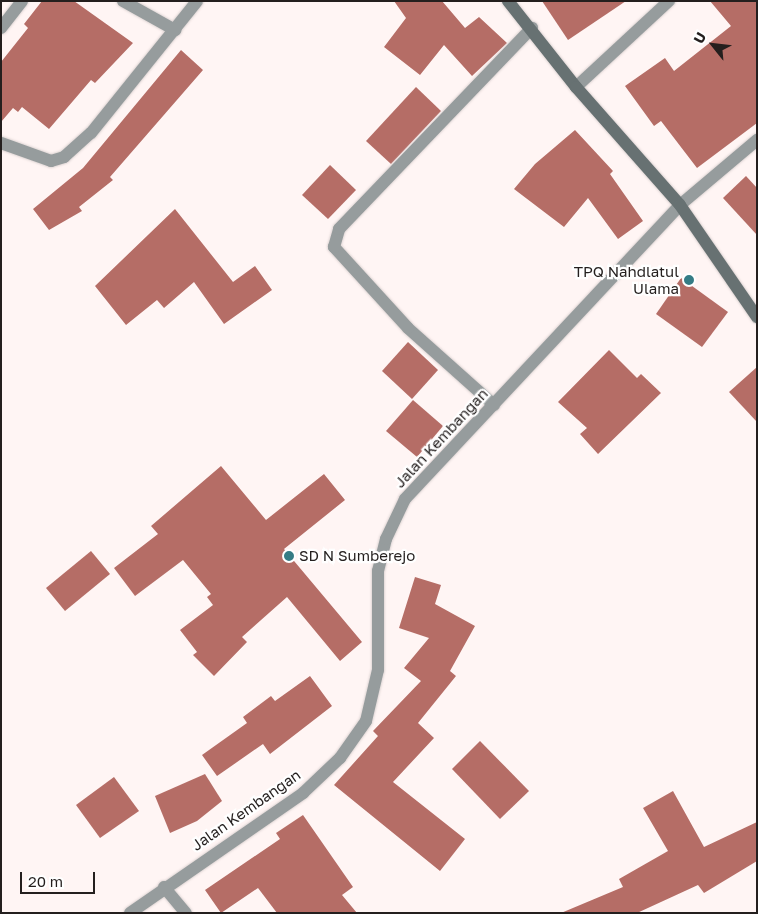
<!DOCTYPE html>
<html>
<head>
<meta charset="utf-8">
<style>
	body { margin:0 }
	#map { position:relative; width:758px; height:914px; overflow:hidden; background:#fff5f4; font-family:"Golos Text",sans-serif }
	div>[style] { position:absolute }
	.building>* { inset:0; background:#b56d66 }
	.roads { filter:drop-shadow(0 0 1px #dcd3d2) drop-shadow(0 0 1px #dcd3d2) }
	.street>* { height:12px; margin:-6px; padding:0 6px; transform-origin:6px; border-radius:6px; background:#969c9d }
	.secondary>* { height:12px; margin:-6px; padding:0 6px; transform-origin:6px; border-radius:6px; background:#677172 }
	.dots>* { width:14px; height:14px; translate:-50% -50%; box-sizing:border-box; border:2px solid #fff; border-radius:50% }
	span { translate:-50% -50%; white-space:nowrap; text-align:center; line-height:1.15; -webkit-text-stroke:4.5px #fff; paint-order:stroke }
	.poi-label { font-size:15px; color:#241f1e }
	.right { translate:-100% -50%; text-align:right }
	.left { translate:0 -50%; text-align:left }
	.street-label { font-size:15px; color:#241f1e }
	.frame { position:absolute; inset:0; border:2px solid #241f1e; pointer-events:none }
	.north { position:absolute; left:688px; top:20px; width:50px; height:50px; -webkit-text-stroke:4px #fff; paint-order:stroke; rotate:299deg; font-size:14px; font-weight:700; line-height:20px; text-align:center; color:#241f1e }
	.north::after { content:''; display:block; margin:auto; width:18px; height:22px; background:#241f1e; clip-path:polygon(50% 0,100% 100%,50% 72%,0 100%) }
	.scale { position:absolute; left:20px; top:872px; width:75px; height:22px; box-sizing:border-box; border:2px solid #241f1e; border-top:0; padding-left:6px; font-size:15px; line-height:18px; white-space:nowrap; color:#241f1e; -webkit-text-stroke:4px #fff; paint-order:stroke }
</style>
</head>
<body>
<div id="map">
	<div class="building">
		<i style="clip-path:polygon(42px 1px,74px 1px,133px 43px,95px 83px,91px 80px,49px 129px,22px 107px,18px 112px,13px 108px,1px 122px,1px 62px,28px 28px,24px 24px)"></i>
		<i style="clip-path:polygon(394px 1px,442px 1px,465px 28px,479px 17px,507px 43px,472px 76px,444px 45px,420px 75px,384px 47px,406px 18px)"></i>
		<i style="clip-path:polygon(542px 1px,626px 1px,568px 40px)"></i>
		<i style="clip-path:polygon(710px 1px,757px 1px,757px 123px,697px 168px,661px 121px,654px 126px,625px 86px,665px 58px,674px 71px,731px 26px)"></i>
		<i style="clip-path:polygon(181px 50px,203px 70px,110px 177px,113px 180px,79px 207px,82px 211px,49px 230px,33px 209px,83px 168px)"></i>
		<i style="clip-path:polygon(416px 87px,441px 111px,391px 164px,366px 141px)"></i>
		<i style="clip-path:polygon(575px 130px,613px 171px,610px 174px,643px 221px,618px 239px,588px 198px,564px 227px,514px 189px,535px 164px)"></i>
		<i style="clip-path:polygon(330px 165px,356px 190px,328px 219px,302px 195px)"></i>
		<i style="clip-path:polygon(746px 176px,757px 188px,757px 235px,723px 198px)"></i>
		<i style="clip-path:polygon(175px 209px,233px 282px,255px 266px,272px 290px,224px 324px,194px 282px,164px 308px,157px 300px,126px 325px,95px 286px)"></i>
		<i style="clip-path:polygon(681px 278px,728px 312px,702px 347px,656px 314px)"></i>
		<i style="clip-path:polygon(408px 342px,438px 370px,412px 399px,382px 371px)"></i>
		<i style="clip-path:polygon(609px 350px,637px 378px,641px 374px,661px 393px,598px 454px,580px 434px,587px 428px,558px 402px)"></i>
		<i style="clip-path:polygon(757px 367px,757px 422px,729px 392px)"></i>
		<i style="clip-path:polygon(413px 400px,443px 426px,417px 457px,386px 431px)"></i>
		<i style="clip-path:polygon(221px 466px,266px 520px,324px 474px,345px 500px,284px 549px,362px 642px,340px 661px,287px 597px,242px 637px,247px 642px,214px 676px,193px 655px,197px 652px,180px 630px,213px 605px,207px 597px,211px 594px,183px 560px,135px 596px,114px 568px,158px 534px,151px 526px)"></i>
		<i style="clip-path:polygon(91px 551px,110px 574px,65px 611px,46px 588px)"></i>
		<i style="clip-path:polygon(415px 577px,441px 585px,435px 604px,475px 626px,450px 671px,456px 676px,418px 723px,434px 738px,393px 782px,465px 839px,440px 871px,334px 785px,378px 736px,373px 731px,421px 681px,404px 668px,429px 638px,399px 628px)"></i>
		<i style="clip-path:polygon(310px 676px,332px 706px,270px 754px,263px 744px,217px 776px,202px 755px,247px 723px,243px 717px,271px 696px,275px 701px)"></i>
		<i style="clip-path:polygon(480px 741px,529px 791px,500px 819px,452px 769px)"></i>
		<i style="clip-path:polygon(205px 774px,222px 801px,197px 821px,170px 833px,155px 796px)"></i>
		<i style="clip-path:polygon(114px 777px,139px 811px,100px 838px,76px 805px)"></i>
		<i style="clip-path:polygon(673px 791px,704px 847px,757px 822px,757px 861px,704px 893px,698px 885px,637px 913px,561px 913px,623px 887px,619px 879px,668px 851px,643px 808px)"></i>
		<i style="clip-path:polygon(303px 815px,353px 887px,342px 895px,357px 913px,277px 913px,258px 888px,221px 913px,205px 890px,280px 839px,276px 833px)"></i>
	</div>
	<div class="roads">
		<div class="street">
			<i style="left:123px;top:1px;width:60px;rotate:29.1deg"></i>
			<i style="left:1px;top:28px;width:34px;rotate:-52deg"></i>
			<i style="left:576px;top:87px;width:127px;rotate:-42.8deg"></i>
			<i style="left:1px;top:143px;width:53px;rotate:19.8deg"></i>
			<i style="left:51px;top:161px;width:14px;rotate:-17deg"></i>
			<i style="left:64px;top:157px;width:36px;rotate:-42deg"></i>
			<i style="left:91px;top:133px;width:169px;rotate:-51.2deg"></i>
			<i style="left:494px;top:405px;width:115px;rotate:-138.2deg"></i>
			<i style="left:408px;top:328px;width:110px;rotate:-132.4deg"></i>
			<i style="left:334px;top:247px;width:19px;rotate:-74deg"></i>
			<i style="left:339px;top:229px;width:279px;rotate:-46.2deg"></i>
			<i style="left:164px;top:887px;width:34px;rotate:50deg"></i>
			<i style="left:130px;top:913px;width:211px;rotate:-34.7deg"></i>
			<i style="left:303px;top:793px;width:51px;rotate:-43.4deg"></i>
			<i style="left:340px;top:758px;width:45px;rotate:-54.9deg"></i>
			<i style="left:366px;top:721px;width:52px;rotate:-76.8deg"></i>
			<i style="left:378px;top:670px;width:99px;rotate:-90deg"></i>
			<i style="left:378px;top:571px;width:33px;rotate:-76deg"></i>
			<i style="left:386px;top:539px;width:44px;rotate:-64.6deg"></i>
			<i style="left:405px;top:499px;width:403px;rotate:-46.9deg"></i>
			<i style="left:680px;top:205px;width:101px;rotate:-40.2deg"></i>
		</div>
		<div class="secondary">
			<i style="left:508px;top:1px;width:110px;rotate:51.7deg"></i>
			<i style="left:576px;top:87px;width:157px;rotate:48.6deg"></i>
			<i style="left:680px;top:205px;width:136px;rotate:55.5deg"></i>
		</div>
	</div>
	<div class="dots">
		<i style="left:689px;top:280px;background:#357c85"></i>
		<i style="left:289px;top:556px;background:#357c85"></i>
	</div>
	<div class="poi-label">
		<span class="right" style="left:679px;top:280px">TPQ Nahdlatul<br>Ulama</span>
		<span class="left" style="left:299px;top:556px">SD N Sumberejo</span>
	</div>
	<div class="street-label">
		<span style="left:441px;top:438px;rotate:-47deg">Jalan Kembangan</span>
		<span style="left:246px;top:810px;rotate:-35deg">Jalan Kembangan</span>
	</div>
	<div class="frame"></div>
	<div class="north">U</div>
	<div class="scale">20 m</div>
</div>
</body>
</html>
